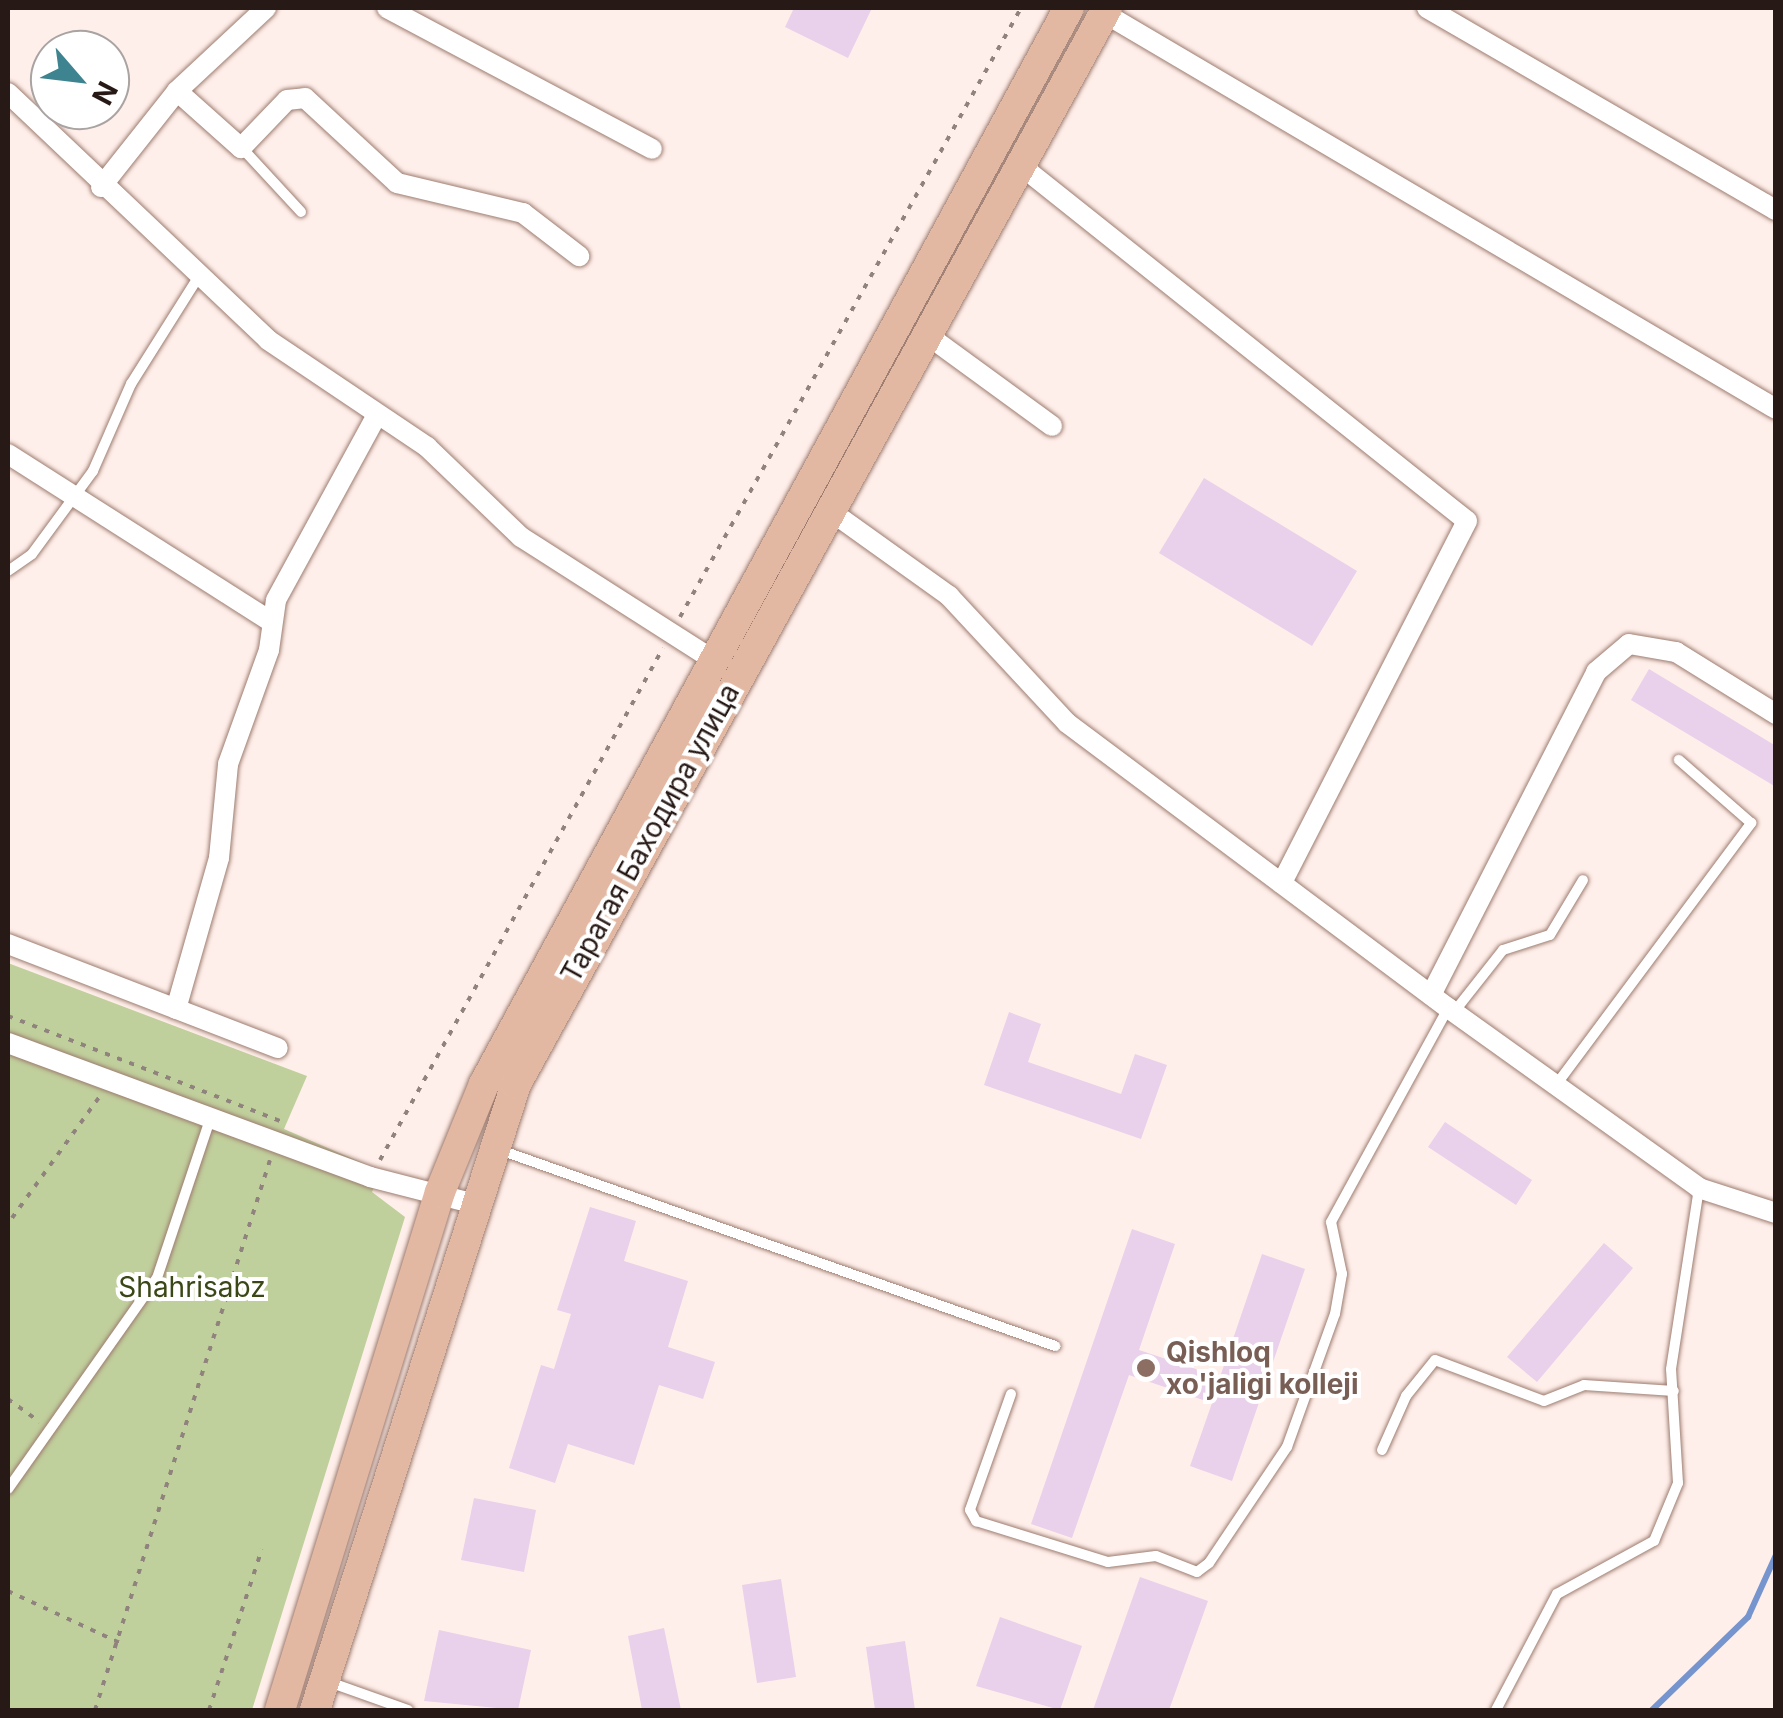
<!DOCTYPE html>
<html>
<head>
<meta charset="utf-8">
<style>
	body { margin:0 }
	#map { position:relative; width:1783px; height:1718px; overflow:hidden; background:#ffefea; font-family:Inter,sans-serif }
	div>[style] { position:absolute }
	.green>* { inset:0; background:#c0d09c }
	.stream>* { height:6px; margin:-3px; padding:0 3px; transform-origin:3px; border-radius:3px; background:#7694cd }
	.building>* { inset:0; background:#e9d0eb }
	.path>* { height:4px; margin-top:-2px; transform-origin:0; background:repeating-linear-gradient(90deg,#90827d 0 5px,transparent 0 13px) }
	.roads { filter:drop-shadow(0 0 2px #9d7c70) drop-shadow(0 0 2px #9d7c70) }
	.lane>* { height:10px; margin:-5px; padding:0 5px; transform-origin:5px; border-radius:5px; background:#fff }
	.street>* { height:20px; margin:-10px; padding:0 10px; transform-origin:10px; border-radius:10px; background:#fff }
	.primary>* { height:30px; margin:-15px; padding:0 15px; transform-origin:15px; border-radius:15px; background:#e3b8a3 }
	.dots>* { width:28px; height:28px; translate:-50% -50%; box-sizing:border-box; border:5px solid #fff; border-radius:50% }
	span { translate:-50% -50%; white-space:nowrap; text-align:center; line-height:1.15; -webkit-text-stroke:8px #fff; paint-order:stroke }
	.street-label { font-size:28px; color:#271a16 }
	.park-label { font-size:28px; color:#3a4716 }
	.education-label { font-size:28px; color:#785e54; font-weight:700 }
	.left { translate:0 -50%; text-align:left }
	.frame { position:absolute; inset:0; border:10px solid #271a16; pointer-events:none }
	.north { position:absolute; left:30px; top:30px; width:100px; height:100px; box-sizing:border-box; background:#fff; border:2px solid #a9a3a2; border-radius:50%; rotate:118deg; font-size:28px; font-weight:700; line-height:40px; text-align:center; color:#271a16 }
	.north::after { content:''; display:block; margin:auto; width:35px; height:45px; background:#3e8490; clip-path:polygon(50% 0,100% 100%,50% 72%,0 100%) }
</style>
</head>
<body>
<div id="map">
	<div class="green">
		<i style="clip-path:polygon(8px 963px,307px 1076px,284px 1129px,381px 1171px,372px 1192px,405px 1217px,252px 1710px,8px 1710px)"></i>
	</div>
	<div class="stream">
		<i style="left:1652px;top:1710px;width:134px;rotate:-44.1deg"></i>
		<i style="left:1748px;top:1617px;width:68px;rotate:-65.7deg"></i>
	</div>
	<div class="building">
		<i style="clip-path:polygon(794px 8px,872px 8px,848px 58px,785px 27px)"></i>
		<i style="clip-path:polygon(1204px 478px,1357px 571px,1312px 646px,1159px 553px)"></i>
		<i style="clip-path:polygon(1649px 669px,1776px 746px,1776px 787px,1631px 700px)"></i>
		<i style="clip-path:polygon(1009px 1012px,1041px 1024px,1028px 1062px,1121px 1094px,1135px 1054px,1167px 1065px,1141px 1139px,984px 1085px)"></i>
		<i style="clip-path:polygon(1445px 1122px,1532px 1180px,1516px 1205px,1428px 1147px)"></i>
		<i style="clip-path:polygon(590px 1207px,636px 1221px,624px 1261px,688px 1281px,668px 1347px,715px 1362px,703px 1399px,659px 1385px,634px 1465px,568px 1444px,555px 1483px,509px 1468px,541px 1365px,554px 1369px,571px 1314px,557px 1310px)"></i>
		<i style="clip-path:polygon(1132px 1229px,1175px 1244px,1139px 1350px,1220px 1377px,1262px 1254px,1305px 1269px,1232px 1481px,1190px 1466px,1212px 1403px,1129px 1375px,1072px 1538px,1031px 1524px)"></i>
		<i style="clip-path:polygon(1604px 1243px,1633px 1268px,1537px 1382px,1507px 1357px)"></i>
		<i style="clip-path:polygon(474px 1498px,536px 1510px,524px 1572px,461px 1560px)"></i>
		<i style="clip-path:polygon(1140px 1577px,1208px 1601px,1169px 1710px,1093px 1710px)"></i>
		<i style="clip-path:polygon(781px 1579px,796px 1677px,757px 1683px,742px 1585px)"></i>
		<i style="clip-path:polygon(1000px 1617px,1082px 1646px,1060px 1710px,976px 1686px)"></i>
		<i style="clip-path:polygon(664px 1628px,681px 1710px,642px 1710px,628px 1636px)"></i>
		<i style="clip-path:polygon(439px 1630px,531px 1650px,518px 1710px,424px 1701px)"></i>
		<i style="clip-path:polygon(905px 1641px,915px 1710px,875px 1710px,866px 1647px)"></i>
	</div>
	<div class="path">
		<i style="left:680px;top:617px;width:698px;rotate:-60.75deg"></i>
		<i style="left:8px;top:1016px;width:294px;rotate:21.1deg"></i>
		<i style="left:380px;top:1160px;width:585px;rotate:-61.07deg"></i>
		<i style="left:8px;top:1216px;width:8px;rotate:90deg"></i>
		<i style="left:12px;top:1218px;width:150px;rotate:-54.2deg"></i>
		<i style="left:8px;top:1399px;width:39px;rotate:36deg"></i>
		<i style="left:8px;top:1591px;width:123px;rotate:24.9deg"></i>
		<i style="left:95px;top:1710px;width:577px;rotate:-72.35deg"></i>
		<i style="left:209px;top:1710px;width:169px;rotate:-71.8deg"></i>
	</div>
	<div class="roads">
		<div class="lane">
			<i style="left:242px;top:148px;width:87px;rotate:47.3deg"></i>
			<i style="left:8px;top:571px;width:29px;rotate:-35deg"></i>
			<i style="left:32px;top:554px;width:103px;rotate:-53.7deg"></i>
			<i style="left:93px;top:471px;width:95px;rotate:-66.4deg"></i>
			<i style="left:131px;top:384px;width:131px;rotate:-57.8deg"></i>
			<i style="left:1454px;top:1012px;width:79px;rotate:-51.7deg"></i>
			<i style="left:1503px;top:950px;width:49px;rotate:-17.7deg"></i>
			<i style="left:1550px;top:935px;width:64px;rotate:-59deg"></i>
			<i style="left:1556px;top:1085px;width:327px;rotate:-53.3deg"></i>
			<i style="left:1751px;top:823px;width:96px;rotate:-138.8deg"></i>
			<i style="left:500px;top:1150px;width:589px;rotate:19.45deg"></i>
			<i style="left:1011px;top:1394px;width:123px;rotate:109.5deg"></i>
			<i style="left:970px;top:1510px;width:13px;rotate:61deg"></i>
			<i style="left:976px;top:1521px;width:138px;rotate:17.3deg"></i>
			<i style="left:1108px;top:1562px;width:48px;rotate:-7.1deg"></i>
			<i style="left:1156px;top:1556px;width:44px;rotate:21.3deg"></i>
			<i style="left:1197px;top:1572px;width:15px;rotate:-37deg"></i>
			<i style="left:1209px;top:1563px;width:140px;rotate:-56.1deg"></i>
			<i style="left:1287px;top:1447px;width:141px;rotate:-70.2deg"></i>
			<i style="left:1335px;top:1314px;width:41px;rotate:-80.1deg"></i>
			<i style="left:1342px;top:1274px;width:53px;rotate:-101.9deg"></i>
			<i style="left:1331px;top:1222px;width:244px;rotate:-61.3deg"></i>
			<i style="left:1382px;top:1450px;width:59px;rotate:-66deg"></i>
			<i style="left:1406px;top:1396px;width:46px;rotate:-51.1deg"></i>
			<i style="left:1435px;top:1360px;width:116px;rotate:20.6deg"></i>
			<i style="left:1544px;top:1401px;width:43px;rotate:-21.8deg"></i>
			<i style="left:1584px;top:1385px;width:90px;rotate:3.8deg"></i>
			<i style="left:8px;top:1489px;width:258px;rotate:-54.8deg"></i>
			<i style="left:157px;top:1278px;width:167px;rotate:-71.5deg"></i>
			<i style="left:326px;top:1681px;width:87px;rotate:19.5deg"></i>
			<i style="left:1496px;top:1710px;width:131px;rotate:-62.3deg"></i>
			<i style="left:1557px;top:1594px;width:111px;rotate:-28.7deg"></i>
			<i style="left:1654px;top:1541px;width:63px;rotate:-67.5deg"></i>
			<i style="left:1678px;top:1483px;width:114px;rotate:-93.5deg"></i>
			<i style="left:1671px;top:1369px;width:182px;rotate:-81.2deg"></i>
		</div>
		<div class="street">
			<i style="left:387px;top:8px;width:300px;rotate:28deg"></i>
			<i style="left:1427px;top:8px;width:403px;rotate:30.1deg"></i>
			<i style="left:1104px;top:13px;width:780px;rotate:30.51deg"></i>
			<i style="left:177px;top:91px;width:86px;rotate:41.7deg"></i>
			<i style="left:241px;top:148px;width:66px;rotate:-46.2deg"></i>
			<i style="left:287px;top:100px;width:18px;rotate:-6deg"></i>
			<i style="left:305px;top:98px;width:125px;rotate:42.7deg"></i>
			<i style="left:397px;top:183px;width:130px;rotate:13.4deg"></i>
			<i style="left:523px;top:213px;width:71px;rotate:37.5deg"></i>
			<i style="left:8px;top:93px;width:359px;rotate:43.5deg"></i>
			<i style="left:268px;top:340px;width:192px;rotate:33.9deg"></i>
			<i style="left:427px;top:447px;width:130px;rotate:43.8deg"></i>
			<i style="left:521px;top:537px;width:227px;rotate:32.6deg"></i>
			<i style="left:1020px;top:165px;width:571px;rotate:38.53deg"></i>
			<i style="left:1467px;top:521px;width:407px;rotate:117.1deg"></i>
			<i style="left:101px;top:187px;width:122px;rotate:-51.6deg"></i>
			<i style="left:177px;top:91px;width:122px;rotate:-43deg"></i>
			<i style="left:926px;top:334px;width:156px;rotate:36.1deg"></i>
			<i style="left:8px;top:454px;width:311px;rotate:32.5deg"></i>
			<i style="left:829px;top:510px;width:148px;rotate:35.6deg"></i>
			<i style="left:949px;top:596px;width:173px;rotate:47.1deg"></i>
			<i style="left:1067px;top:723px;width:476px;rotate:36.8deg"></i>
			<i style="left:1448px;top:1008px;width:309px;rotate:35.6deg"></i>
			<i style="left:1699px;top:1188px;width:81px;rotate:18deg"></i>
			<i style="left:8px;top:944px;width:289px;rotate:21.1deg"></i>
			<i style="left:1431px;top:995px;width:363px;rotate:-62.9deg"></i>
			<i style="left:1596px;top:672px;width:43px;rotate:-40.3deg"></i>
			<i style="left:1629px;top:644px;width:48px;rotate:9.7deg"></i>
			<i style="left:1676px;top:652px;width:118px;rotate:31.8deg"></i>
			<i style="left:176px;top:1009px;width:157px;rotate:-74.1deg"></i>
			<i style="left:219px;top:858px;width:94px;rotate:-84.5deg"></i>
			<i style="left:228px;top:764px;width:121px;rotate:-70.2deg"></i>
			<i style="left:269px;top:650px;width:50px;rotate:-82deg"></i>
			<i style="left:276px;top:600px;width:211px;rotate:-61.4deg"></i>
			<i style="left:8px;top:1043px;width:386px;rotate:20.3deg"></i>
			<i style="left:370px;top:1177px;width:104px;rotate:14.4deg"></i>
		</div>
		<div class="primary">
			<i style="left:280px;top:1710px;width:542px;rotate:-72.84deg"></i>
			<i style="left:440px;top:1192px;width:117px;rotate:-67.8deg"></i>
			<i style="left:484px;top:1084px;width:1225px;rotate:-61.47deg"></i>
			<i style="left:315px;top:1710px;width:657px;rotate:-72.2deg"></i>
			<i style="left:516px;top:1084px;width:1228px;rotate:-61.22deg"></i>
		</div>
	</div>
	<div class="dots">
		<i style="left:1146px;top:1368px;background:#8d6e63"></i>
	</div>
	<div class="street-label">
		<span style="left:650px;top:833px;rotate:-61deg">Тарагая Баходира улица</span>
	</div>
	<div class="park-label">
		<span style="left:192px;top:1287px">Shahrisabz</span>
	</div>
	<div class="education-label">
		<span class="left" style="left:1166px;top:1368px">Qishloq<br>xo'jaligi kolleji</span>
	</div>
	<div class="frame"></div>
	<div class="north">N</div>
</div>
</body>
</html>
